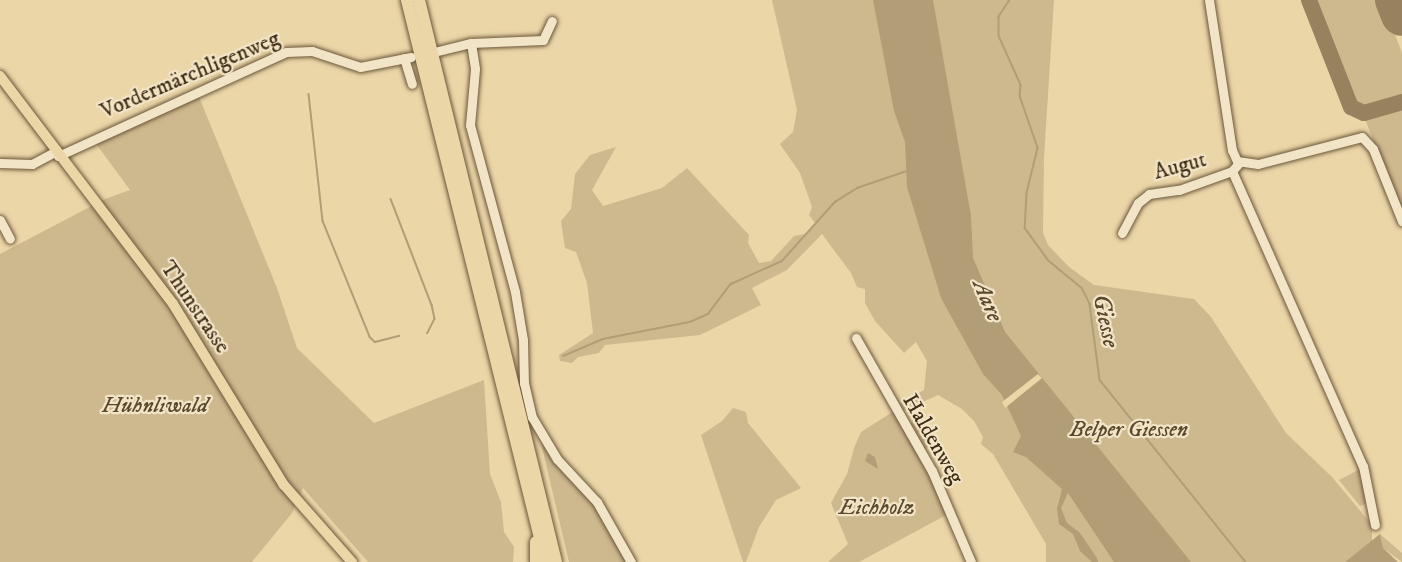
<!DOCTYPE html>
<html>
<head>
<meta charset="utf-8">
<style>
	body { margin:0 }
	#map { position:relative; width:1402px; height:562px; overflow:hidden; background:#ebd6a8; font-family:"IM FELL DW Pica",serif }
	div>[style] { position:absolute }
	.green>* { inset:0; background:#ceb98f }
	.water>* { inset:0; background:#b19d76 }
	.pier>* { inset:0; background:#ebd6a8 }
	.stream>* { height:1.5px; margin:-0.75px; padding:0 0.75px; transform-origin:0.75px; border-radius:0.75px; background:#b19d76 }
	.taxiway>* { height:16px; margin:-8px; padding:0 8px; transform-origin:8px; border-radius:8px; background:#96825e }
	.runway>* { height:42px; margin:-21px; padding:0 21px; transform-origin:21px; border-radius:21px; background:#96825e }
	.roads { filter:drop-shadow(0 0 2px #6b573a) drop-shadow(0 0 2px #6b573a) }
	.minor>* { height:9px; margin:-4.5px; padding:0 4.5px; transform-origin:4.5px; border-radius:4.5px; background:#f2e4c6 }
	.major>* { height:10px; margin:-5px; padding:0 5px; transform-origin:5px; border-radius:5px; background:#ebd6a8 }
	.highway>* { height:12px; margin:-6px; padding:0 6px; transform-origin:6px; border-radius:6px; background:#ebd6a8 }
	span { translate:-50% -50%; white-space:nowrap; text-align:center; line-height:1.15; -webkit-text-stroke:4.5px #f2e4c6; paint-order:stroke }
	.street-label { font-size:22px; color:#402d15 }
	.park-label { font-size:22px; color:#5c492d; font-style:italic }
	.water-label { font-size:24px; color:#5c492d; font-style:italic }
</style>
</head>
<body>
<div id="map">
	<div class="green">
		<i style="clip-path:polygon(772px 0,1054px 0,1044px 158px,1043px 233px,1048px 245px,1069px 267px,1094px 285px,1194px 299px,1211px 317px,1286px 433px,1332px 477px,1372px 525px,1372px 541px,1345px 562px,1046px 562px,1046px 544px,993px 454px,981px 444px,983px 437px,974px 421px,962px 409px,938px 395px,901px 412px,895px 406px,924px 390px,927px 361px,916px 342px,904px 353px,875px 321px,865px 303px,865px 289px,857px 287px,851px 273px,822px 234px,787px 270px,752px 288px,761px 305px,700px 335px,605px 345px,599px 353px,578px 357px,572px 363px,560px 361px,559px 355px,593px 333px,587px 283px,576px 252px,565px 248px,561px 221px,571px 209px,575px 174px,590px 155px,616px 147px,592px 190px,603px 206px,662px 188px,687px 168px,749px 235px,748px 243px,759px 263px,771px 261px,794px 236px,805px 234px,815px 223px,809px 215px,812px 207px,800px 173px,780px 144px,793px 132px,797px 110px)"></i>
		<i style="clip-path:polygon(1313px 0,1382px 0,1402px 53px,1402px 97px,1367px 107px,1354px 104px)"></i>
		<i style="clip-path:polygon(197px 92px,277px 288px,297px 348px,374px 423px,484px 380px,490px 474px,501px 502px,504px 532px,514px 547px,513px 562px,368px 562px,303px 488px,292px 513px,252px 562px,0 562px,0 254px,105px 199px,130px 190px,94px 141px)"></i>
		<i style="clip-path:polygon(1402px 109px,1402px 215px,1365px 119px)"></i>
		<i style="clip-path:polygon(733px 408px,746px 412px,748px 423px,801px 488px,776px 500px,759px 527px,746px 562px,743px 562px,701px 435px,722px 421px)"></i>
		<i style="clip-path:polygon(894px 411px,905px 426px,912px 422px,926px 434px,930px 443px,924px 452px,950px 513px,859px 562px,828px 562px,848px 544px,831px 503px,847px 474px,854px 448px,861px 432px)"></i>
		<i style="clip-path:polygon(541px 443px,590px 498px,629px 562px,569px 562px)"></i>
		<i style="clip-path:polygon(1362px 468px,1367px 503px,1360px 506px,1339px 480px)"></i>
		<i style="clip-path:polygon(1380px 534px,1402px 553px,1402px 562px,1383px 548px)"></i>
	</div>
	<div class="water">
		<i style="clip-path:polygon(873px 0,933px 0,971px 216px,973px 258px,1005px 332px,1191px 562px,1114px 562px,1068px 493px,1061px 508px,1067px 523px,1080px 533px,1097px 558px,1098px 562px,1092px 562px,1080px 551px,1073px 534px,1059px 524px,1057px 509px,1062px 489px,1026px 457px,1013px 452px,1021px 436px,1002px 395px,983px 374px,941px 298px,907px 187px,905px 142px,894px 111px)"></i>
		<i style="clip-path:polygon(868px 453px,875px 457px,878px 469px,865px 461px)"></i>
		<i style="clip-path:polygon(1380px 534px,1383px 548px,1398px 562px,1345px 562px)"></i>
	</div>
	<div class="pier">
		<i style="clip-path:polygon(1038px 374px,1042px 378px,1005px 408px,1002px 402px)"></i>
	</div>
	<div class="stream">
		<i style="left:1010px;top:0;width:20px;rotate:123deg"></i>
		<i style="left:999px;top:17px;width:19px;rotate:90deg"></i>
		<i style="left:999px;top:36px;width:54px;rotate:65.8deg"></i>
		<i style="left:1021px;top:85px;width:11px;rotate:95deg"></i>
		<i style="left:1020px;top:96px;width:55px;rotate:70.9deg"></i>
		<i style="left:1038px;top:148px;width:46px;rotate:103.7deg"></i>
		<i style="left:1027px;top:193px;width:35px;rotate:93deg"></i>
		<i style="left:1025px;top:228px;width:39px;rotate:54deg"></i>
		<i style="left:1048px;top:260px;width:44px;rotate:39.5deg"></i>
		<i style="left:1082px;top:288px;width:18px;rotate:63deg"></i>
		<i style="left:1090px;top:304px;width:77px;rotate:82.5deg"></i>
		<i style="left:1100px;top:380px;width:233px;rotate:51.3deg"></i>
		<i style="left:309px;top:94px;width:128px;rotate:83.7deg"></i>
		<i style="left:323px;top:221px;width:125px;rotate:67.9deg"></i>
		<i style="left:370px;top:337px;width:7px;rotate:45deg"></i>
		<i style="left:375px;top:342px;width:25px;rotate:-14deg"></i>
		<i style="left:391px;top:199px;width:114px;rotate:68.9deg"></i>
		<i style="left:432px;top:305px;width:14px;rotate:78deg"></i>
		<i style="left:435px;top:319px;width:16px;rotate:117deg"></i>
		<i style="left:563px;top:356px;width:43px;rotate:-23deg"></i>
		<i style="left:603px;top:339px;width:89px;rotate:-11.1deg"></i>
		<i style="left:690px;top:322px;width:20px;rotate:-24deg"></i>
		<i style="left:708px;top:314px;width:38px;rotate:-53deg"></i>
		<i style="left:731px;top:284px;width:56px;rotate:-24.3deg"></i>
		<i style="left:782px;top:261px;width:79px;rotate:-48.1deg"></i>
		<i style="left:835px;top:202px;width:26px;rotate:-32deg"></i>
		<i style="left:857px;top:188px;width:53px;rotate:-18.8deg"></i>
	</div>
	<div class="taxiway">
		<i style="left:1309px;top:0;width:115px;rotate:68.6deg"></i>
		<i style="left:1351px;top:107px;width:14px;rotate:25deg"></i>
		<i style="left:1364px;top:113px;width:40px;rotate:-16deg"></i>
	</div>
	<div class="runway">
		<i style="left:1396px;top:0;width:16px;rotate:68deg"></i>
	</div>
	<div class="roads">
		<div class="minor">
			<i style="left:1209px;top:0;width:152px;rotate:81.3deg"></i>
			<i style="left:1232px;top:150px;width:12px;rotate:66deg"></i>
			<i style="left:1237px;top:161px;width:21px;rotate:8deg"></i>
			<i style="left:1258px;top:164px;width:107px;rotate:-14.6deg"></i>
			<i style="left:1362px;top:137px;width:16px;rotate:47deg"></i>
			<i style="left:1373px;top:149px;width:78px;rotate:68.1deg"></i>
			<i style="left:471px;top:43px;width:26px;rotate:81deg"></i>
			<i style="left:475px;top:69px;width:56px;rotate:95.1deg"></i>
			<i style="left:470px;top:125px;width:173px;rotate:74.9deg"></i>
			<i style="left:515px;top:292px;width:49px;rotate:80.5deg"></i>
			<i style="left:523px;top:340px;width:43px;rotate:88.7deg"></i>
			<i style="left:524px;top:383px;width:35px;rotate:77deg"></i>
			<i style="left:532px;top:417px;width:49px;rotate:59.2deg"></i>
			<i style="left:557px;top:459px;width:59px;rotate:47.1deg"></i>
			<i style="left:597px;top:502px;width:69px;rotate:60.5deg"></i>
			<i style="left:438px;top:51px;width:34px;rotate:-14deg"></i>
			<i style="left:471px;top:43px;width:72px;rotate:-2.4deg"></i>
			<i style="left:543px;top:40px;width:21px;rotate:-65deg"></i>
			<i style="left:404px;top:58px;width:27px;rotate:73deg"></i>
			<i style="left:58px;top:156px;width:251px;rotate:-24.5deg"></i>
			<i style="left:286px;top:52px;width:26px;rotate:-2deg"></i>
			<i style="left:312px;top:51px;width:51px;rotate:18.4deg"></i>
			<i style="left:360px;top:67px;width:52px;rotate:-11.1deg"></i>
			<i style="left:0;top:163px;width:32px;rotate:2deg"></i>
			<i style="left:32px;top:164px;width:26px;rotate:-28deg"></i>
			<i style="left:1239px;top:163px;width:11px;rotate:131deg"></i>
			<i style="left:1232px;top:171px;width:323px;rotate:66.1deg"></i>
			<i style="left:1363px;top:466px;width:60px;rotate:78.5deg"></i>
			<i style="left:0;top:220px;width:21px;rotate:62deg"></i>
			<i style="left:1122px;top:233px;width:34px;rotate:-62deg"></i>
			<i style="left:1138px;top:203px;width:14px;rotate:-39deg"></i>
			<i style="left:1149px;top:194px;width:30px;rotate:-8deg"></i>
			<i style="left:1179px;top:190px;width:56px;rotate:-19.7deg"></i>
			<i style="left:856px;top:338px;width:153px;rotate:60.3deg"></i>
			<i style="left:932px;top:471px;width:99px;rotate:66.8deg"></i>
		</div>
		<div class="major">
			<i style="left:0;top:76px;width:286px;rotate:52.8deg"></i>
			<i style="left:173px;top:304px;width:212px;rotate:58.5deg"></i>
			<i style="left:284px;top:485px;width:103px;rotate:48.6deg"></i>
		</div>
		<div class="highway">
			<i style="left:407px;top:0;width:579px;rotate:76.11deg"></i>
			<i style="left:419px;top:0;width:578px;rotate:76.3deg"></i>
			<i style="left:536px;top:562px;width:20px;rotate:-90deg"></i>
		</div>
	</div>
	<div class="street-label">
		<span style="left:190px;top:75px;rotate:-23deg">Vordermärchligenweg</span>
		<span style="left:1180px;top:166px;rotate:-15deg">Augut</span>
		<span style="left:195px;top:307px;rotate:56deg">Thunstrasse</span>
		<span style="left:933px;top:439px;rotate:60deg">Haldenweg</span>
	</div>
	<div class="park-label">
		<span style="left:155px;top:406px">Hühnliwald</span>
		<span style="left:1129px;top:430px">Belper Giessen</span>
		<span style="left:877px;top:508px">Eichholz</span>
	</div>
	<div class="water-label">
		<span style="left:987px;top:301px;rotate:67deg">Aare</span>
		<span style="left:1105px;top:321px;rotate:78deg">Giesse</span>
	</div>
</div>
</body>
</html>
